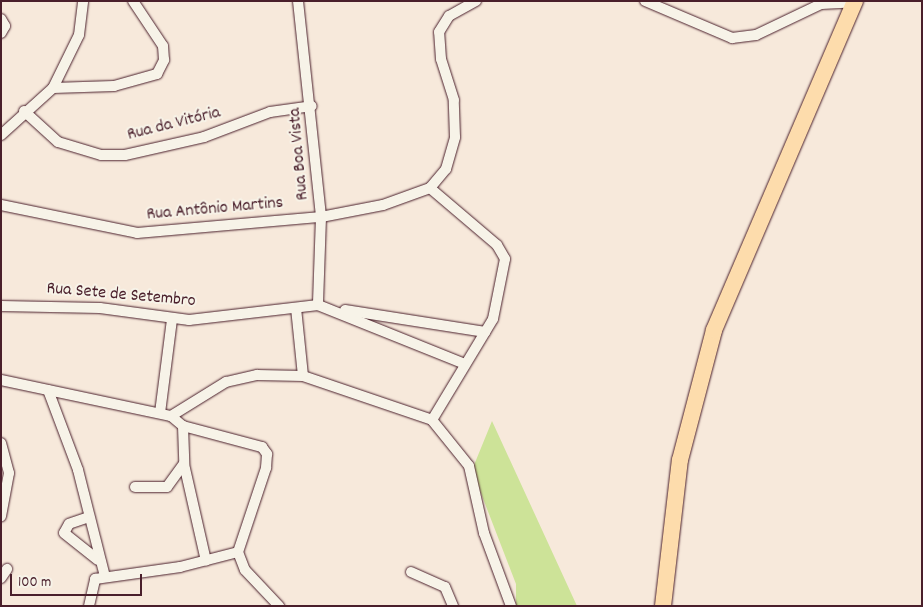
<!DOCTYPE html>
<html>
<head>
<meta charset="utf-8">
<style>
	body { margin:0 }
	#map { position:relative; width:923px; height:607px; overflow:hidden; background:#f7e9db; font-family:Dekko,sans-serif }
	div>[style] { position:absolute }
	.green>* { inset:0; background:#cde398 }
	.roads { filter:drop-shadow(0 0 1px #4a1f2b) drop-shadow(0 0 1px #4a1f2b) }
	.street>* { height:10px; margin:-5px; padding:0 5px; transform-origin:5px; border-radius:5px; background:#f7f3e8 }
	.primary>* { height:16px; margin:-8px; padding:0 8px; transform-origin:8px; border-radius:8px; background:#fddcac }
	span { translate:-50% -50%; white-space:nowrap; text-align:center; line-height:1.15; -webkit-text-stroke:4px #f7f3e8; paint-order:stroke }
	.street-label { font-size:18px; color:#4a1f2b }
	.frame { position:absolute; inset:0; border:2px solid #4a1f2b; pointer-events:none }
	.scale { position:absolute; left:10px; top:574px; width:132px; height:22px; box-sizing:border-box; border:2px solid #4a1f2b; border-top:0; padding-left:6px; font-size:15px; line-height:18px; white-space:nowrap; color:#4a1f2b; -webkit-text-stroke:4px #f7f3e8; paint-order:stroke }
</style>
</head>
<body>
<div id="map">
	<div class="green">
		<i style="clip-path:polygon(492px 421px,577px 606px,516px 606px,516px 584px,472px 470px)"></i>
	</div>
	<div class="roads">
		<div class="street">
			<i style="left:298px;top:1px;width:217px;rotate:83.9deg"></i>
			<i style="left:321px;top:217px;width:88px;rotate:92deg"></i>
			<i style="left:645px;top:1px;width:95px;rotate:23deg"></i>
			<i style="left:732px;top:38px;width:24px;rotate:-7deg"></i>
			<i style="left:756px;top:35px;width:72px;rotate:-25.5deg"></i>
			<i style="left:821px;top:4px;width:34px;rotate:-3deg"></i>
			<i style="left:1px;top:19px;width:8px;rotate:60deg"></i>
			<i style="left:5px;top:26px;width:8px;rotate:120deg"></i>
			<i style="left:53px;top:88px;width:61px;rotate:-1.9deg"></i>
			<i style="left:114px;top:86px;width:45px;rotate:-15.6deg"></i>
			<i style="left:157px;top:74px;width:16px;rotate:-63deg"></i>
			<i style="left:164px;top:60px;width:14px;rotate:-94deg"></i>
			<i style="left:163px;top:46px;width:54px;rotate:-123.7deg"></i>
			<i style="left:24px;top:111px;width:46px;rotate:42.4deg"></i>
			<i style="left:58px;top:142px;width:45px;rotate:16.8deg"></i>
			<i style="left:101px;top:155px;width:24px"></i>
			<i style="left:125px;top:155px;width:81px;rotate:-12.8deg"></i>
			<i style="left:204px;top:137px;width:71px;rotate:-20.7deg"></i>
			<i style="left:270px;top:112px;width:42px;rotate:-8.1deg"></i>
			<i style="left:1px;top:135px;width:70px;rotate:-42.1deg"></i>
			<i style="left:53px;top:88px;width:59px;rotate:-63.9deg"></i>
			<i style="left:79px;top:35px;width:34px;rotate:-83deg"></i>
			<i style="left:430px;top:188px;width:88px;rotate:40.4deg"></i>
			<i style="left:497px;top:245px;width:16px;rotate:60deg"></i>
			<i style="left:505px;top:259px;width:61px;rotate:101.3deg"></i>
			<i style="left:493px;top:319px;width:118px;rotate:121.1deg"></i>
			<i style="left:1px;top:205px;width:139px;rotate:11.6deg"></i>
			<i style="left:137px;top:233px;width:185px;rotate:-5deg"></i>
			<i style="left:321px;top:217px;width:63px;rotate:-11deg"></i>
			<i style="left:383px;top:205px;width:50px;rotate:-19.9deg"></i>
			<i style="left:430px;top:188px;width:25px;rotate:-50deg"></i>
			<i style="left:446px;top:169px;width:33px;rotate:-74deg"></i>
			<i style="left:455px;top:137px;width:37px;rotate:-92deg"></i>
			<i style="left:454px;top:100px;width:43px;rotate:-107.6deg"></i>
			<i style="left:441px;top:59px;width:27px;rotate:-94deg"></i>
			<i style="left:439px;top:32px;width:19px;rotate:-58deg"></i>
			<i style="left:449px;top:16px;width:31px;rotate:-29deg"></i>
			<i style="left:1px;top:306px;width:99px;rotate:1.2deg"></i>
			<i style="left:100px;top:308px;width:90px;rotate:7.7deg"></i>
			<i style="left:189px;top:320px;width:130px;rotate:-6.6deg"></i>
			<i style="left:318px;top:305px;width:158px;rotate:21.9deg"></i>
			<i style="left:296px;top:308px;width:68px;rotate:84.1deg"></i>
			<i style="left:345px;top:310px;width:142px;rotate:8.9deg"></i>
			<i style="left:1px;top:380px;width:174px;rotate:12deg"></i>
			<i style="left:171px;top:416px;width:16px;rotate:40deg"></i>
			<i style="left:183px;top:426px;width:82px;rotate:14.9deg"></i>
			<i style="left:262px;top:447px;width:9px;rotate:54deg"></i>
			<i style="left:267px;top:454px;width:14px;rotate:94deg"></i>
			<i style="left:266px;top:468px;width:89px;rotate:108.4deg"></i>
			<i style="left:48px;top:390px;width:85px;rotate:69.4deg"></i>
			<i style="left:78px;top:470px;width:110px;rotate:75.8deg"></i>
			<i style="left:160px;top:413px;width:95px;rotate:-82.7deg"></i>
			<i style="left:171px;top:416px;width:65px;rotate:-31.7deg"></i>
			<i style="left:226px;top:382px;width:32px;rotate:-13deg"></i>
			<i style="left:257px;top:375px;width:46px;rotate:1.2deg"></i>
			<i style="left:303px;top:376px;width:136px;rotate:18.8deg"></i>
			<i style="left:432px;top:420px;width:59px;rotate:51.2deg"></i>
			<i style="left:469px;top:466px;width:69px;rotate:77.4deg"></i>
			<i style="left:484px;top:533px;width:78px;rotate:69.7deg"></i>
			<i style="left:183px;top:426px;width:38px;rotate:88deg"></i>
			<i style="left:184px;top:464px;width:99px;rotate:77.2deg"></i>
			<i style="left:1px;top:443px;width:31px;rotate:75deg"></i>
			<i style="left:9px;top:473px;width:44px;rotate:100.5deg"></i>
			<i style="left:135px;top:487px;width:32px"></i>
			<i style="left:167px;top:487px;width:29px;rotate:-54deg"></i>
			<i style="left:89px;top:517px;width:21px;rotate:161deg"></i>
			<i style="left:69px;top:524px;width:10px;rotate:119deg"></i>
			<i style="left:64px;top:533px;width:43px;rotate:38.5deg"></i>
			<i style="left:238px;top:552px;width:19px;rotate:69deg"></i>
			<i style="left:245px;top:570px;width:50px;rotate:46.6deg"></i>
			<i style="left:411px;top:572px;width:37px;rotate:24deg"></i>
			<i style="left:445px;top:587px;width:21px;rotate:67deg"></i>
			<i style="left:1px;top:578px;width:11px;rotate:-56deg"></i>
			<i style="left:89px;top:606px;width:28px;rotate:-77deg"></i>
			<i style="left:95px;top:579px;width:86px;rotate:-8deg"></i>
			<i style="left:180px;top:567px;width:60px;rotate:-14.5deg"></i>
		</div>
		<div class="primary">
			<i style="left:663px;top:606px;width:147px;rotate:-83.4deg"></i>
			<i style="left:680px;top:460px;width:134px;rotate:-75.3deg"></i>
			<i style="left:714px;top:330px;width:358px;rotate:-66.8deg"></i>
		</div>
	</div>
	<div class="street-label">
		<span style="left:174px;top:125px;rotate:-14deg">Rua da Vitória</span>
		<span style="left:300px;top:154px;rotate:-95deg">Rua Boa Vista</span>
		<span style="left:215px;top:210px;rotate:-5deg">Rua Antônio Martins</span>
		<span style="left:121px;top:296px;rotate:5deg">Rua Sete de Setembro</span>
	</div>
	<div class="frame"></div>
	<div class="scale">100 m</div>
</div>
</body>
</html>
